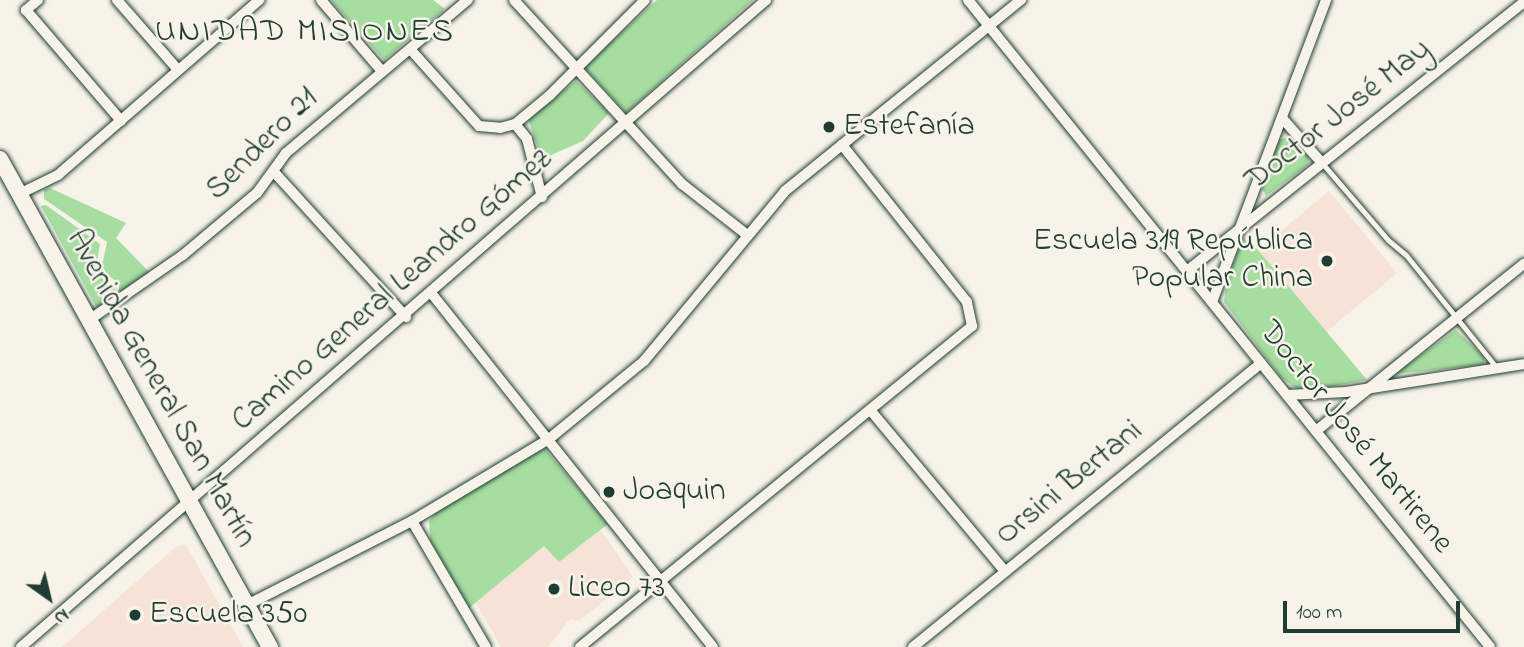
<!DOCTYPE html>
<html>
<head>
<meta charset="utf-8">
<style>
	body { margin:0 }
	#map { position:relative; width:1524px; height:647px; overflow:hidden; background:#f7f3e8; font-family:"Indie Flower",sans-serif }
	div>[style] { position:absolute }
	.built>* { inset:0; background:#f6e2d7 }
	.green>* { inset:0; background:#a6dda0 }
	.roads { filter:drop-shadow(0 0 2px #1f3d34) drop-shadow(0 0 2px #1f3d34) }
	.service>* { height:5px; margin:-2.5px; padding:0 2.5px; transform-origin:2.5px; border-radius:2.5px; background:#f7f3e8 }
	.minor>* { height:10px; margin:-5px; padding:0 5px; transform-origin:5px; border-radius:5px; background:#f7f3e8 }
	.secondary>* { height:16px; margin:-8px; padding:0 8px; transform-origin:8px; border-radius:8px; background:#f7f3e8 }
	.dots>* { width:19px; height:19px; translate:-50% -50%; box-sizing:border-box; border:4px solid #f7f3e8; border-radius:50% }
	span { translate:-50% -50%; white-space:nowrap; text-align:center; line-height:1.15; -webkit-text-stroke:5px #f7f3e8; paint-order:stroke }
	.street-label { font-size:32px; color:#1f3d34 }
	.poi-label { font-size:32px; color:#1f3d34 }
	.left { translate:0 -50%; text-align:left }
	.right { translate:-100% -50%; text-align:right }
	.neighbourhood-label { font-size:33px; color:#1f3d34; letter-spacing:2px }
	.north { position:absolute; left:14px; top:563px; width:70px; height:70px; -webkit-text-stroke:5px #f7f3e8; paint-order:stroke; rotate:146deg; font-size:19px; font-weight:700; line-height:28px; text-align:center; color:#1f3d34 }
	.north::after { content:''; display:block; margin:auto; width:24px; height:32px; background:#1f3d34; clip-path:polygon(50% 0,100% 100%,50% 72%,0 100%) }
	.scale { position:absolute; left:1283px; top:601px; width:177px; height:32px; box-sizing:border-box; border:4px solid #1f3d34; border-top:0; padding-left:9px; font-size:21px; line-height:24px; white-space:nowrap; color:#1f3d34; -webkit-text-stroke:5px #f7f3e8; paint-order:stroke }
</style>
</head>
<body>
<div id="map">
	<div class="built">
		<i style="clip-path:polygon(1329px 191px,1397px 273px,1326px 332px,1258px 250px)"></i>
		<i style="clip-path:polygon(601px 530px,633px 577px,579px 621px,570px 619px,548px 647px,501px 647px,475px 601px,544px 546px,559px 562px)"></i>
		<i style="clip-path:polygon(186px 545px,243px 647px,62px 647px,177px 546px)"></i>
	</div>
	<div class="green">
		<i style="clip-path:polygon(331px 0,433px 0,445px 9px,384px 60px)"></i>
		<i style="clip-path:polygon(657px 0,753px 0,626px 113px,584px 67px)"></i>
		<i style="clip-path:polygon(576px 81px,609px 113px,583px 141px,542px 159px,528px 119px)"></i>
		<i style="clip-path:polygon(1288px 137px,1309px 156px,1308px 165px,1266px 196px,1261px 186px,1279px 140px)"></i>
		<i style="clip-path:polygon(50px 188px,126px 223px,116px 238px,150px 273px,119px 295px,119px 283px,107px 275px,102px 266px,107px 242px,44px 199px,44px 189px)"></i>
		<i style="clip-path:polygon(46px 205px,100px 244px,95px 274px,115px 286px,115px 294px,98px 310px,41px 206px)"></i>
		<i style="clip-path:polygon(1243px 237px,1258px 250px,1367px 380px,1311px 390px,1295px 388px,1281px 377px,1224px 302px,1226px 284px)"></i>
		<i style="clip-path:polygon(1456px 330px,1484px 357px,1484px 365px,1395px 374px)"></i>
		<i style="clip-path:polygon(544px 448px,608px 524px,559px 562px,544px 546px,469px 608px,430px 540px,429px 521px,439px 509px)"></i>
	</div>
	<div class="roads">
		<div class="service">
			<i style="left:1322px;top:163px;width:101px;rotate:49.4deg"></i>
			<i style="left:1388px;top:240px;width:23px;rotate:40deg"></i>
			<i style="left:1406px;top:255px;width:145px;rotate:51.2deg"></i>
		</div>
		<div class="minor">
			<i style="left:38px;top:0;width:16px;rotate:140deg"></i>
			<i style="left:26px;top:10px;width:146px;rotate:49.4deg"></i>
			<i style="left:117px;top:0;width:93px;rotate:48.9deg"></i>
			<i style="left:321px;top:0;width:92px;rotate:49.4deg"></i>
			<i style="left:514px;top:0;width:249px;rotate:47.6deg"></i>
			<i style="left:682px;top:184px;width:81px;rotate:38deg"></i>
			<i style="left:968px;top:0;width:831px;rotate:51.1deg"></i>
			<i style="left:411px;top:50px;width:102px;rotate:48.2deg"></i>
			<i style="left:479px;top:126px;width:21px;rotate:5deg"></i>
			<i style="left:500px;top:128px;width:16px;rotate:-15deg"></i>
			<i style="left:515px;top:124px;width:45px;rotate:-39.6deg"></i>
			<i style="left:550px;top:95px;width:134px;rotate:-45deg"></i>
			<i style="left:1282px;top:118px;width:60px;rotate:48.4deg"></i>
			<i style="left:515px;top:124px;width:19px;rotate:51deg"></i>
			<i style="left:527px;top:139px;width:60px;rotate:75.5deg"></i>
			<i style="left:275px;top:173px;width:195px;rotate:47.7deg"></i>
			<i style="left:19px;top:194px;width:43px;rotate:-26deg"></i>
			<i style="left:58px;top:175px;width:267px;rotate:-41deg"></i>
			<i style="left:1187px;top:271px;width:431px;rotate:-38.6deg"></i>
			<i style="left:432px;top:294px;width:451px;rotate:51.5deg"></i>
			<i style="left:1212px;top:302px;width:323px;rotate:-69.3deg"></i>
			<i style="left:89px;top:320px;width:114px;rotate:-34.7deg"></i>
			<i style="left:183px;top:255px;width:97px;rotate:-40deg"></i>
			<i style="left:257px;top:193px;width:49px;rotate:-54.1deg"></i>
			<i style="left:286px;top:153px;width:238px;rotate:-40.1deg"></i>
			<i style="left:1287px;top:395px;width:59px;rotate:-2.9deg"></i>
			<i style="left:1346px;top:392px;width:180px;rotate:-8.9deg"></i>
			<i style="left:871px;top:411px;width:209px;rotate:50.1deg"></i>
			<i style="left:1316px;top:431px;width:267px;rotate:-38.8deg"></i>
			<i style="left:412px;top:521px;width:146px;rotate:59.6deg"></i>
			<i style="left:247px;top:605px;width:185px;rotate:-27deg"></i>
			<i style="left:412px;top:521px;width:160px;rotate:-30.9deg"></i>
			<i style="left:549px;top:439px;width:123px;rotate:-39.4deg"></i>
			<i style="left:644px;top:361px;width:221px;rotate:-50.3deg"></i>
			<i style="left:785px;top:191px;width:304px;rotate:-39deg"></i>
			<i style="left:21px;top:647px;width:987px;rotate:-40.97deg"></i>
			<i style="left:580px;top:647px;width:507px;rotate:-39.31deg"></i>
			<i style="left:972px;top:326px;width:25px;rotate:-102deg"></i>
			<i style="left:967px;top:302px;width:201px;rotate:-128.5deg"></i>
			<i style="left:913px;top:647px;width:449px;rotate:-39.2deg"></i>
		</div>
		<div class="secondary">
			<i style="left:0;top:159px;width:558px;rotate:61.05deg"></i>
		</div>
	</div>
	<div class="dots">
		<i style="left:829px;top:127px;background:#1f3d34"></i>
		<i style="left:1327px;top:261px;background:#1f3d34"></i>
		<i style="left:609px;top:492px;background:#1f3d34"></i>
		<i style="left:554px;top:589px;background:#1f3d34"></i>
		<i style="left:135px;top:615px;background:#1f3d34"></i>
	</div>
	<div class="street-label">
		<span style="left:1339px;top:116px;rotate:-38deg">Doctor José May</span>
		<span style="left:263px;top:145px;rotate:-45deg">Sendero 21</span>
		<span style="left:393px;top:291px;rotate:-41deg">Camino General Leandro Gómez</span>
		<span style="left:160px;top:389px;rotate:61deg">Avenida General San Martín</span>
		<span style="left:1355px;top:438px;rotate:51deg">Doctor José Martirene</span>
		<span style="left:1070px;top:484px;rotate:-39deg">Orsini Bertani</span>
	</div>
	<div class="poi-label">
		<span class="left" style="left:843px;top:127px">Estefanía</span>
		<span class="right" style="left:1313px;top:261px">Escuela 319 República<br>Popular China</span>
		<span class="left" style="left:623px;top:492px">Joaquin</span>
		<span class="left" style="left:568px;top:589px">Liceo 73</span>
		<span class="left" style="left:149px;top:615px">Escuela 350</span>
	</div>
	<div class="neighbourhood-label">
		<span style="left:305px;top:33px">UNIDAD MISIONES</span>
	</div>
	<div class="north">N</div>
	<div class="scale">100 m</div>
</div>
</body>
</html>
